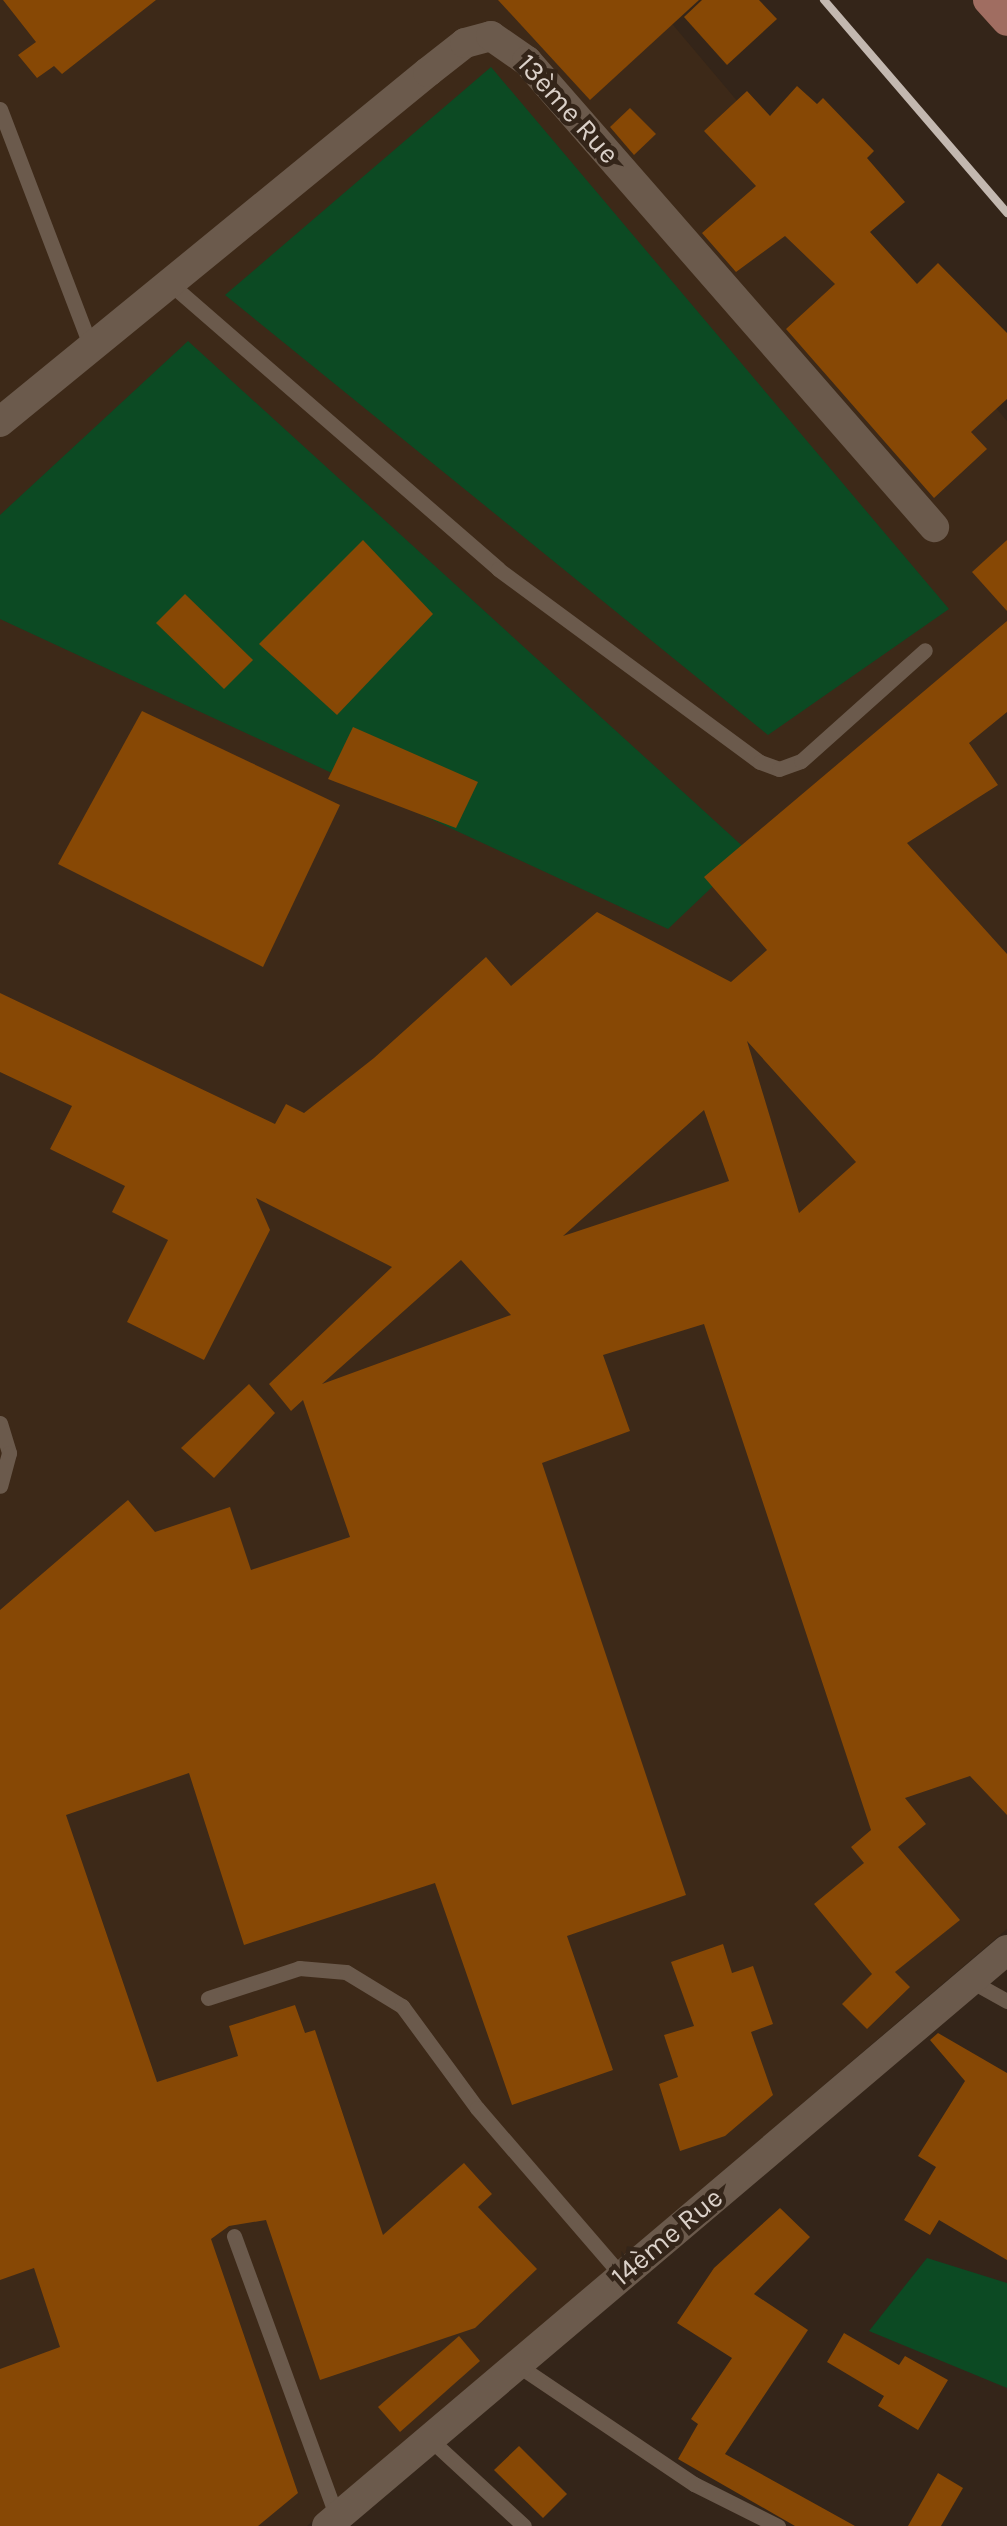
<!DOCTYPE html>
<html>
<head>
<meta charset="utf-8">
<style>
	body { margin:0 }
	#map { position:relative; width:1007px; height:2526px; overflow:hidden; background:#342519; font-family:Karla,sans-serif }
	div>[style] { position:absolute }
	.built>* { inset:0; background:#3d2918 }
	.green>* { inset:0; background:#0c4a23 }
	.building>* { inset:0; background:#874805 }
	.service>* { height:15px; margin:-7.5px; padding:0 7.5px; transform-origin:7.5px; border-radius:7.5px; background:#6b5a4c }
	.minor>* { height:30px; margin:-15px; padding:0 15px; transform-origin:15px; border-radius:15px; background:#6b5a4c }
	.primary>* { height:30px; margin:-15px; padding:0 15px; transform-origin:15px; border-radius:15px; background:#a06d61 }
	.rail>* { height:8px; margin:-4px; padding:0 4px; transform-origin:4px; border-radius:4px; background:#c3b8b0 }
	span { translate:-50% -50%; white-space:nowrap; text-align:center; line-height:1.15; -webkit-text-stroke:9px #342519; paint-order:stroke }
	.street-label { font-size:28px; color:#dbd1c9 }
</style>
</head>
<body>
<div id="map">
	<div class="built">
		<i style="clip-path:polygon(0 0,652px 0,1007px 421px,1007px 1929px,307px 2526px,0 2526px)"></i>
	</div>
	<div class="green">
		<i style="clip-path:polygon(491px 67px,949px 609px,768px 735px,225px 295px)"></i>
		<i style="clip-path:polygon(188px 341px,749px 852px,668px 929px,0 619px,0 515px)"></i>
		<i style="clip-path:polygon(927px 2258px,1007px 2283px,1007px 2388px,869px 2331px)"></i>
	</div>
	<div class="building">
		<i style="clip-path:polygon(3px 0,156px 0,62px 74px,54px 66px,37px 78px,18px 55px,36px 42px)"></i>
		<i style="clip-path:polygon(498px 0,699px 0,590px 100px)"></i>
		<i style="clip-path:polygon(702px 0,759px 0,777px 19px,727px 65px,684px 17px)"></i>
		<i style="clip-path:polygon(797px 86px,817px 104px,823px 98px,874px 151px,867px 158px,905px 202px,870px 232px,917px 284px,938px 263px,1007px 333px,1007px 399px,971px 432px,987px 449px,934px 498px,786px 329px,835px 284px,785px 236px,736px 272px,702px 233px,756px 186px,704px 131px,747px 91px,770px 116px)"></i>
		<i style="clip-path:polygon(630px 108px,656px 134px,634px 155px,610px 127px)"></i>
		<i style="clip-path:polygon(363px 540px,433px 614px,337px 715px,259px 644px)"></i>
		<i style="clip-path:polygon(1007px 540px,1007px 611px,972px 572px)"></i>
		<i style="clip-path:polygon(185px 594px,253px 660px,224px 689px,156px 623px)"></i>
		<i style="clip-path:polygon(evenodd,1007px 621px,1007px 712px,969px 743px,998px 785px,907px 843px,1007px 954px,1007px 1815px,970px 1776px,905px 1798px,926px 1824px,898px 1847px,960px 1920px,895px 1972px,910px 1987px,867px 2029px,842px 2004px,872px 1974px,814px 1904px,864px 1863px,851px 1847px,871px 1830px,704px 1324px,603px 1355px,630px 1431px,542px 1463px,686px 1895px,567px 1936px,613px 2070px,512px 2105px,435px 1883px,244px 1945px,189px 1773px,66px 1815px,157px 2082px,238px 2056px,229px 2026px,295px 2005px,305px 2033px,315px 2030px,383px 2235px,464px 2163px,492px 2194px,478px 2207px,537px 2269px,475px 2328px,320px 2380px,266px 2220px,229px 2226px,211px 2239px,298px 2493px,258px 2526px,0 2526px,0 2369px,60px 2347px,34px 2268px,0 2280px,0 1610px,128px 1500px,155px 1532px,230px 1507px,251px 1570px,350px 1537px,303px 1400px,291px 1411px,269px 1384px,392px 1267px,256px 1198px,270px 1230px,204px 1360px,127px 1322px,168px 1240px,112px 1212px,125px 1186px,50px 1149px,72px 1106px,0 1072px,0 993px,275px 1124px,286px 1104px,304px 1113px,374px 1058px,486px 957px,511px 986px,597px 912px,731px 982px,767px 950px,704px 877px,1007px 621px,747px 1041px,856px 1162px,799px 1213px,747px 1041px,1007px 621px,704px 1110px,729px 1181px,563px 1236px,704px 1110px,1007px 621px,461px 1260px,511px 1315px,322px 1384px,461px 1260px)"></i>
		<i style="clip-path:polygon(142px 711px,340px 805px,263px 967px,58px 864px)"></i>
		<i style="clip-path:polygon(353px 727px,478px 782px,456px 828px,328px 779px)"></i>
		<i style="clip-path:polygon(249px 1384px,275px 1413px,214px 1478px,181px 1448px)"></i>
		<i style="clip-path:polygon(723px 1944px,732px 1973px,753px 1966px,773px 2024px,751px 2032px,773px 2095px,725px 2136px,680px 2151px,659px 2084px,678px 2077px,664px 2035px,694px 2026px,671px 1962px)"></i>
		<i style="clip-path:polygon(938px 2033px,1007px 2073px,1007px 2260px,939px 2220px,930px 2235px,904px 2220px,936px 2167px,918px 2156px,965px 2081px,930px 2040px)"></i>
		<i style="clip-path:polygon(780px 2208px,810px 2237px,754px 2294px,808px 2330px,725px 2454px,855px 2526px,795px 2526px,678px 2459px,698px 2424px,691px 2419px,732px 2358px,677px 2323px,714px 2268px)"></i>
		<i style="clip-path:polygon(844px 2333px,899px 2365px,905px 2356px,948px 2380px,918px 2430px,878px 2406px,884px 2396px,827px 2362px)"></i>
		<i style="clip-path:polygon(459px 2336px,480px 2361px,400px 2432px,378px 2407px)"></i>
		<i style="clip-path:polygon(519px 2446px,567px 2494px,543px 2518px,494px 2470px)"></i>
		<i style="clip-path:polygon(938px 2473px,963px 2488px,941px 2526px,908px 2526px)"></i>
	</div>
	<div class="service">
		<i style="left:0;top:109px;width:253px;rotate:69.1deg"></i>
		<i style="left:173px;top:286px;width:431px;rotate:41deg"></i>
		<i style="left:498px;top:569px;width:325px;rotate:36.4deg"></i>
		<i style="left:760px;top:762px;width:20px;rotate:20deg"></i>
		<i style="left:779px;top:769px;width:23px;rotate:-20deg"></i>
		<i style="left:801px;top:761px;width:166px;rotate:-41.8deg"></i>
		<i style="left:0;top:1423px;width:31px;rotate:73deg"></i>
		<i style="left:9px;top:1453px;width:34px;rotate:105deg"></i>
		<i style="left:971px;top:1981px;width:41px;rotate:29.1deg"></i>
		<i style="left:208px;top:1998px;width:96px;rotate:-18.2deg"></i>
		<i style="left:299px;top:1968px;width:47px;rotate:4.9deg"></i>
		<i style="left:346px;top:1972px;width:66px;rotate:31.3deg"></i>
		<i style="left:402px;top:2006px;width:127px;rotate:53.7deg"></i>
		<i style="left:477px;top:2108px;width:221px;rotate:49.2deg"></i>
		<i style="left:234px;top:2236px;width:300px;rotate:69.9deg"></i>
		<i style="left:516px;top:2364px;width:215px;rotate:34deg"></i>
		<i style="left:694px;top:2484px;width:94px;rotate:26.6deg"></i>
		<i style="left:432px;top:2441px;width:125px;rotate:42.7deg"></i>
	</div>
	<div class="minor">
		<i style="left:0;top:422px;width:553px;rotate:-39.27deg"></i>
		<i style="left:428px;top:72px;width:47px;rotate:-38.1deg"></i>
		<i style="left:465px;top:43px;width:27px;rotate:-15deg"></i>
		<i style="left:491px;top:36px;width:44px;rotate:34.8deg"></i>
		<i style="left:527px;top:61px;width:619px;rotate:48.87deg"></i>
		<i style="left:327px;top:2526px;width:891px;rotate:-40.27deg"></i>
	</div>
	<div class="primary">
		<i style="left:988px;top:0;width:28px;rotate:48deg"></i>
	</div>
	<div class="rail">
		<i style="left:824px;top:0;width:281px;rotate:49.3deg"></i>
	</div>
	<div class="street-label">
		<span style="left:568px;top:109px;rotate:48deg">13ème Rue</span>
		<span style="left:667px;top:2237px;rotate:-40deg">14ème Rue</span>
	</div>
</div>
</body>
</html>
